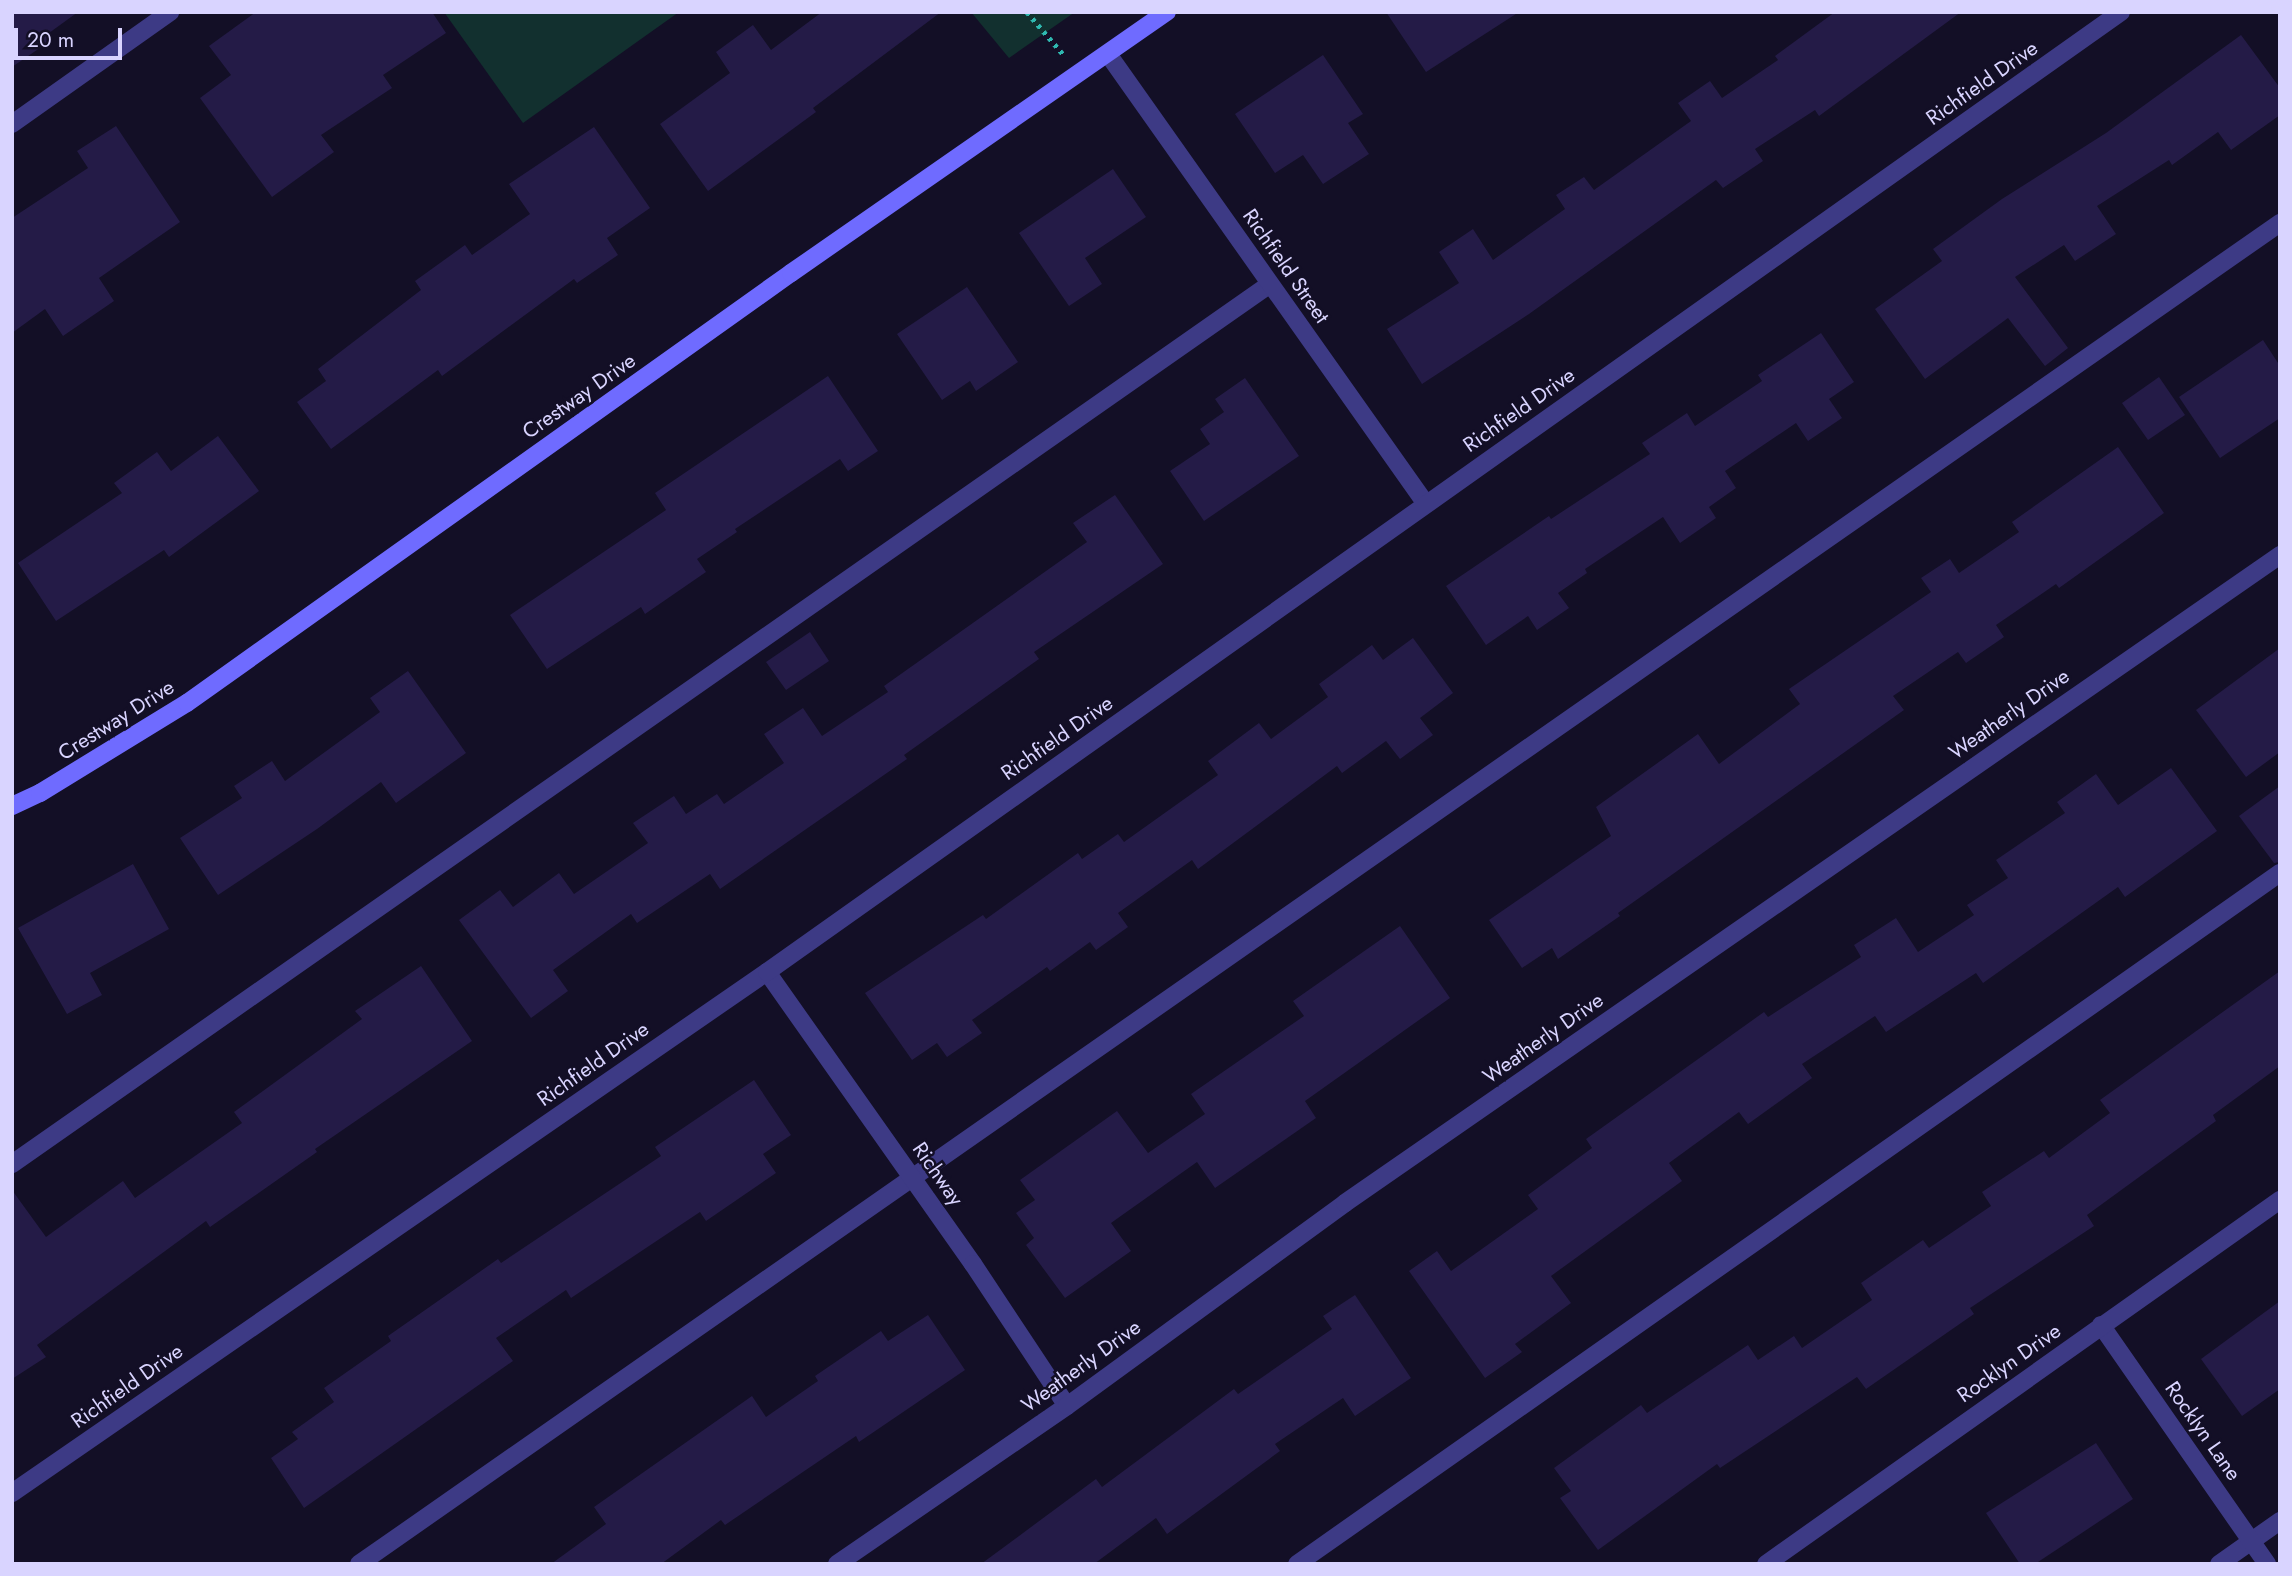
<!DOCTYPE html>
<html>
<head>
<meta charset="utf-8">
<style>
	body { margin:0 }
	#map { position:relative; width:2292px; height:1576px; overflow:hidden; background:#130f26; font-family:Jost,sans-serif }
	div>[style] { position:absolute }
	.green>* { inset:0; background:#12302f }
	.building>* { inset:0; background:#241b47 }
	.path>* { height:4.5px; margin-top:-2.25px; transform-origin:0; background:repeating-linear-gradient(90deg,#2fb8b0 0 3.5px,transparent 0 8.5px) }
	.service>* { height:18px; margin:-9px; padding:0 9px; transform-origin:9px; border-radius:9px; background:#3d3a85 }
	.minor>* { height:18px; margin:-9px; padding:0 9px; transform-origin:9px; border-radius:9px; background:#3d3a85 }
	.secondary>* { height:18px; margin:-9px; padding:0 9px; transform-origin:9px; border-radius:9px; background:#6f6bff }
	span { translate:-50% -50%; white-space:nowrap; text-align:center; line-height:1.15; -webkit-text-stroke:5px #130f26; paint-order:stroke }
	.street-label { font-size:21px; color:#d9d4ff }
	.frame { position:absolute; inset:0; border:14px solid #d9d4ff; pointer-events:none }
	.scale { position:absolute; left:14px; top:28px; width:108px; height:32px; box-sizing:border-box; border:4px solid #d9d4ff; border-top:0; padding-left:9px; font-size:21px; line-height:24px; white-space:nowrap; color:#d9d4ff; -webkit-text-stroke:5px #130f26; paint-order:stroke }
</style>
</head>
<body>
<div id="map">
	<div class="green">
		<i style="clip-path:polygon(444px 12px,679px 12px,523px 123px)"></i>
		<i style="clip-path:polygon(971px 12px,1075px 12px,1009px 58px)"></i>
	</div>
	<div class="building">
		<i style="clip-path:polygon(12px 12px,78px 12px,49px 33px,53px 39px,12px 67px)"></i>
		<i style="clip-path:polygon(256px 12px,432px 12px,446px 33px,383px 75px,392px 88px,321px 135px,334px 152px,272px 197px,200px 98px,231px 75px,209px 46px)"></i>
		<i style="clip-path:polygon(822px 12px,941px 12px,813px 108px,816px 112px,708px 191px,660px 124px,730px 73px,716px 52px,753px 25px,771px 50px)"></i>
		<i style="clip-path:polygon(1386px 12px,1519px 12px,1426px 72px)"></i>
		<i style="clip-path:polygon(1835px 12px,1961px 12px,1819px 116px,1815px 110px,1755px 149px,1763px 161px,1723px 188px,1716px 180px,1529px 314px,1422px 384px,1387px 329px,1459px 283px,1439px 252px,1473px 229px,1493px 260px,1565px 209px,1556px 195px,1584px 177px,1594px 190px,1691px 121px,1678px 103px,1710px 81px,1722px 98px,1778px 60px,1775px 56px)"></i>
		<i style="clip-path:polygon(2241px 35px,2280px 88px,2280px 115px,2231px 150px,2218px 132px,2172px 165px,2169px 160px,2097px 206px,2116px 234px,2075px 261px,2064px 245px,2015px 277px,2068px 348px,2045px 366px,2008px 318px,1925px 379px,1875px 309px,1942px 261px,1933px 249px,2002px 199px,2106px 133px)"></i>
		<i style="clip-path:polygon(1323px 55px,1363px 114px,1348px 123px,1369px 154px,1323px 184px,1303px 155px,1275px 173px,1235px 114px)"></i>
		<i style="clip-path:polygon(116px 126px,180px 222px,99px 278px,114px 301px,63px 336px,45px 309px,12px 333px,12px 218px,88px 168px,77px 151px)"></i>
		<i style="clip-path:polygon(594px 127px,650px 208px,607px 238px,618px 255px,577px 283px,574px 279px,442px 376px,438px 370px,331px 449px,297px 402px,326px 381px,318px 369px,421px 290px,415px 281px,465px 245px,472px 255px,530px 214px,509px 184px)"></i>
		<i style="clip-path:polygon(1113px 169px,1146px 217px,1085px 258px,1102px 284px,1069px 306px,1019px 233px)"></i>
		<i style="clip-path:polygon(967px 287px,1018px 362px,976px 391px,970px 381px,942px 400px,897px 334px)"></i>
		<i style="clip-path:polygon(1821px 333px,1854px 382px,1829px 399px,1842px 418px,1808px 441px,1796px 423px,1725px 471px,1736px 488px,1709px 507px,1716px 518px,1680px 543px,1663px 517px,1585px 569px,1587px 573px,1558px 593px,1569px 608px,1537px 630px,1528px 616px,1486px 645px,1446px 586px,1549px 516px,1551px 519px,1650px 454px,1642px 443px,1687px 413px,1695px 426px,1762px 381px,1758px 375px)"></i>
		<i style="clip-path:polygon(2263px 340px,2280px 366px,2280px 418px,2220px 458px,2179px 397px)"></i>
		<i style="clip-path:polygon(828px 376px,878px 451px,848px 471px,840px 459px,735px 529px,737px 532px,697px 559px,706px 572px,645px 614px,641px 607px,547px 669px,510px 615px,666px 510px,655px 493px)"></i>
		<i style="clip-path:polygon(2159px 377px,2185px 415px,2148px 440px,2122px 403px)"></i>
		<i style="clip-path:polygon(1245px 378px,1299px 456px,1204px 521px,1170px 471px,1210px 444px,1200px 429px,1224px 412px,1215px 399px)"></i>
		<i style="clip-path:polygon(218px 436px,259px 491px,169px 557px,164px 550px,56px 621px,18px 563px,122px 493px,114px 483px,157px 452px,171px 471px)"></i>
		<i style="clip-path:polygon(2118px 447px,2164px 513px,2059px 588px,2056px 584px,1996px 625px,2004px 637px,1966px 663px,1958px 652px,1893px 696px,1904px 710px,1618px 913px,1620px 916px,1558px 959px,1552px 948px,1522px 968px,1489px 920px,1611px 836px,1596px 807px,1698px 734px,1719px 764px,1800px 704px,1789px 689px,1931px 592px,1921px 578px,1950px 559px,1959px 573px,2019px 532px,2012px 522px)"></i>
		<i style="clip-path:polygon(1115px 495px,1163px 564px,1034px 652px,1039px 659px,904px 755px,907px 759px,720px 889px,710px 874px,637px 923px,631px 914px,553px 970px,568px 991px,531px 1018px,459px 920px,500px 890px,513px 907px,559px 873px,574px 894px,648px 843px,633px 823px,674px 796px,686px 814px,717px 794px,724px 804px,784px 763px,764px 734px,803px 708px,822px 736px,888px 692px,884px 686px,1087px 542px,1073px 523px)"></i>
		<i style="clip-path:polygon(810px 632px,829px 661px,786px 690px,766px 662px)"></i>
		<i style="clip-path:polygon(1413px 638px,1453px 693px,1420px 718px,1433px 735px,1400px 759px,1386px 741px,1342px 773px,1337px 766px,1198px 869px,1192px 860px,1118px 913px,1128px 927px,1096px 950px,1090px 942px,1050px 971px,1047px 967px,972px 1020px,982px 1033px,947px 1057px,937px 1043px,912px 1060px,865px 993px,983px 915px,986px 919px,1078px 853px,1082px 859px,1118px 834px,1124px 842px,1218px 775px,1208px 761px,1259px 723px,1271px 739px,1328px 697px,1319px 684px,1372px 645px,1383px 660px)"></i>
		<i style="clip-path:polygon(2280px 648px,2280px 752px,2246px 777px,2196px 710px)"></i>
		<i style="clip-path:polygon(408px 671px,466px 753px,396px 803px,381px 782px,317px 829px,218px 895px,180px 838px,242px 798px,234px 786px,272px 761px,285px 781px,380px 712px,370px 698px)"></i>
		<i style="clip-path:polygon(2171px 768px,2217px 831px,2125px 897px,2118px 887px,1983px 983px,1976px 973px,1886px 1032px,1875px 1016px,1802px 1064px,1812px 1078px,1748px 1124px,1739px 1112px,1669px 1163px,1682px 1181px,1551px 1276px,1571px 1303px,1515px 1344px,1522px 1352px,1485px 1378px,1409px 1271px,1437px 1251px,1451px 1271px,1538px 1209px,1528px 1195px,1592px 1148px,1586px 1139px,1764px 1012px,1768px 1017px,1861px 957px,1854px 945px,1896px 918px,1918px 952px,1974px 915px,1967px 905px,2008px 878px,1996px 860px,2065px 813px,2057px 802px,2096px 774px,2118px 805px)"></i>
		<i style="clip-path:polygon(2280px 786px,2280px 862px,2274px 863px,2239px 816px)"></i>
		<i style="clip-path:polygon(133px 864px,169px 929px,90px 973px,102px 995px,67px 1014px,18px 928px)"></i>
		<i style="clip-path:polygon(1400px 926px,1450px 998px,1305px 1101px,1316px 1118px,1215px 1188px,1197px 1162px,1111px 1223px,1131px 1251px,1065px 1298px,1026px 1245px,1034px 1238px,1016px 1213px,1035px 1200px,1020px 1180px,1117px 1111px,1148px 1153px,1205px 1114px,1191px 1094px,1304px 1016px,1293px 1001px)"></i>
		<i style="clip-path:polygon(421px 966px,472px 1041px,315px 1149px,317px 1152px,210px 1227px,206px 1221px,37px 1345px,46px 1357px,12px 1379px,12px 1190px,46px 1237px,123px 1181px,135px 1198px,242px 1123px,234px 1112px,362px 1019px,355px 1011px)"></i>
		<i style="clip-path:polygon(2280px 971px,2280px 1066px,2213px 1115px,2216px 1121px,2087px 1215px,2094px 1226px,1970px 1308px,1974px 1314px,1866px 1389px,1857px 1377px,1720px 1468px,1717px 1464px,1598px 1550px,1560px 1498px,1571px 1491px,1554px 1468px,1641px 1405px,1647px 1413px,1748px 1345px,1758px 1360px,1794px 1336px,1802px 1348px,1872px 1300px,1861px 1283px,1923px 1240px,1929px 1248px,1991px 1206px,1982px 1192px,2044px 1151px,2049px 1158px,2110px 1113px,2100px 1100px)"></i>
		<i style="clip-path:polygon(754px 1080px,791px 1135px,763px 1154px,776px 1173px,706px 1221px,700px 1212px,571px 1298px,566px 1290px,496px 1338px,513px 1361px,304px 1508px,271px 1458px,298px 1439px,292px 1432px,334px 1402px,324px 1388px,391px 1341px,388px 1336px,498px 1259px,501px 1263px,661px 1156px,655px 1147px)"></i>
		<i style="clip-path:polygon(1355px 1295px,1411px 1378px,1355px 1416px,1343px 1398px,1275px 1444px,1280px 1451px,1167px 1534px,1156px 1518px,1094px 1564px,981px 1564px,1096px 1479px,1102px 1487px,1234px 1389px,1238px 1394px,1332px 1329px,1323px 1316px)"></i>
		<i style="clip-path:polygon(2280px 1301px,2280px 1389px,2242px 1416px,2201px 1359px)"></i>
		<i style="clip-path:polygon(928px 1315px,965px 1370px,859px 1442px,856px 1436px,725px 1525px,721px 1520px,661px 1564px,551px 1564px,606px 1524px,594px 1507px,752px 1396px,766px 1417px,818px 1381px,815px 1376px,881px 1331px,888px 1341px)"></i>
		<i style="clip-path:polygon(2096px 1443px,2133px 1499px,2035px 1564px,2020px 1564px,1986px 1513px)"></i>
	</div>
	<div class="path">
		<i style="left:1027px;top:12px;width:55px;rotate:49.4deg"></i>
	</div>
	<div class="service">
		<i style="left:12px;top:1164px;width:1535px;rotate:-34.97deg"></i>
		<i style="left:359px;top:1564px;width:2343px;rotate:-34.92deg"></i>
		<i style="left:1297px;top:1564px;width:1202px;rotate:-35.11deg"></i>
		<i style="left:2219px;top:1564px;width:75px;rotate:-35.2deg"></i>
	</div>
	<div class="minor">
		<i style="left:1108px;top:54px;width:551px;rotate:54.75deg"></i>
		<i style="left:12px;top:124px;width:194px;rotate:-35.3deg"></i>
		<i style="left:767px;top:972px;width:357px;rotate:54.8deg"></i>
		<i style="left:973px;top:1264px;width:170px;rotate:56.5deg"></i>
		<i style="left:2101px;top:1325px;width:291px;rotate:55.2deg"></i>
		<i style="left:12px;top:1493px;width:917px;rotate:-34.61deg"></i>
		<i style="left:767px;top:972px;width:1660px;rotate:-35.34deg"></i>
		<i style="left:837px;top:1564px;width:279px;rotate:-34.5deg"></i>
		<i style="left:1067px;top:1406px;width:344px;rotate:-36.1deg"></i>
		<i style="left:1345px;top:1203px;width:1138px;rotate:-34.72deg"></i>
		<i style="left:1766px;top:1564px;width:630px;rotate:-35.31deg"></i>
	</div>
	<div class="secondary">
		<i style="left:12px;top:806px;width:31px;rotate:-25deg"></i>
		<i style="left:40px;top:793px;width:172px;rotate:-31.5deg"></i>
		<i style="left:187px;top:703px;width:741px;rotate:-35.45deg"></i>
		<i style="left:791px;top:273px;width:458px;rotate:-34.8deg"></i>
	</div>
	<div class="street-label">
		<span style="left:1982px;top:83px;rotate:-35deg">Richfield Drive</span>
		<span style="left:1286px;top:266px;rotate:55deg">Richfield Street</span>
		<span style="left:579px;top:396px;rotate:-35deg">Crestway Drive</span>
		<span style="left:1519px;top:410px;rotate:-35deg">Richfield Drive</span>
		<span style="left:2009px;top:714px;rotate:-35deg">Weatherly Drive</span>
		<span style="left:116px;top:720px;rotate:-32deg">Crestway Drive</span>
		<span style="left:1057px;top:738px;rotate:-35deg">Richfield Drive</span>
		<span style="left:1543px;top:1038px;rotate:-35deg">Weatherly Drive</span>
		<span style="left:593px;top:1064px;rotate:-35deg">Richfield Drive</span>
		<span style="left:938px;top:1174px;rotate:55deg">Richway</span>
		<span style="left:2009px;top:1363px;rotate:-35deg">Rocklyn Drive</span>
		<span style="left:1081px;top:1366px;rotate:-36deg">Weatherly Drive</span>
		<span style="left:127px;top:1386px;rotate:-35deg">Richfield Drive</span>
		<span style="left:2203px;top:1431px;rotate:55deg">Rocklyn Lane</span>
	</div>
	<div class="frame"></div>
	<div class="scale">20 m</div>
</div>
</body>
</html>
